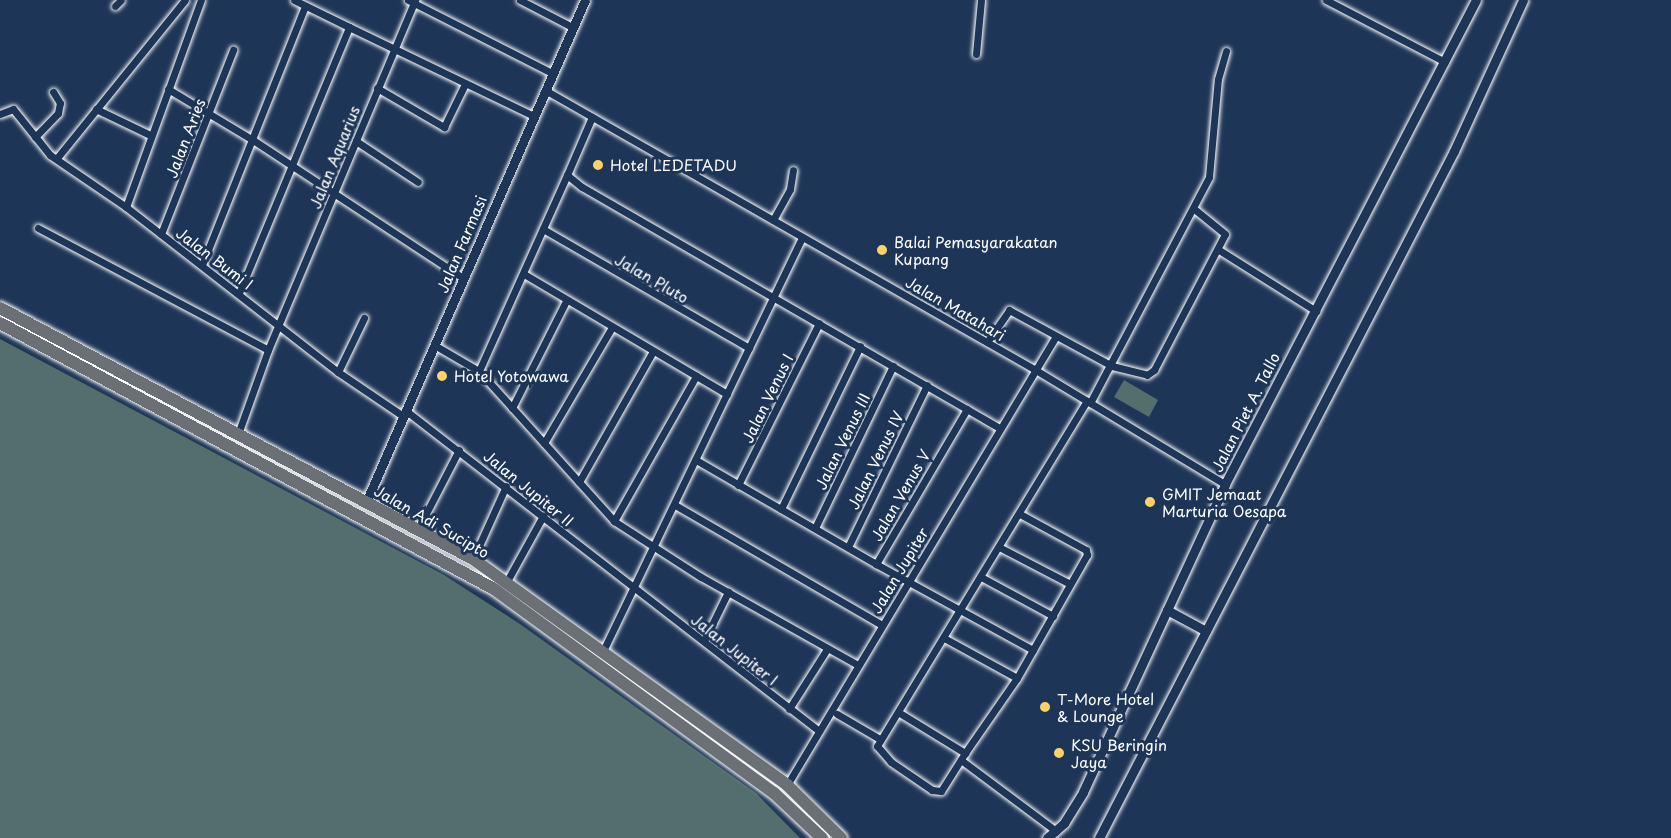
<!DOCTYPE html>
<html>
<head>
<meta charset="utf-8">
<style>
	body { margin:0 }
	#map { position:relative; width:1671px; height:838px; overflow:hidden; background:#1d3557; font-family:"Playpen Sans",sans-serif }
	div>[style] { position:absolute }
	.green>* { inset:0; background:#536f6d }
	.roads { filter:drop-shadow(0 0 2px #fff) drop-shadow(0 0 2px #fff) }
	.street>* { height:7px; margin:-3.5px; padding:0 3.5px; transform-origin:3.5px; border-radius:3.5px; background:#1d3557 }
	.secondary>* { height:9px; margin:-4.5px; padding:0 4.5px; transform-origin:4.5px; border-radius:4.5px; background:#1d3557 }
	.highway>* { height:12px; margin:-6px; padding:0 6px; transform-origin:6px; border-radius:6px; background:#6a7074 }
	.dots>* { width:16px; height:16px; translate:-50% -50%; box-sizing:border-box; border:3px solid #1d3557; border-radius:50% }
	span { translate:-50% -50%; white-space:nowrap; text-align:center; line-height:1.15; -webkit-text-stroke:6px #1d3557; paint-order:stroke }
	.street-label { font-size:15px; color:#fff }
	.poi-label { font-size:15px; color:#fff }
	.left { translate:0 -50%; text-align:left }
</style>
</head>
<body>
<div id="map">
	<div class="green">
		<i style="clip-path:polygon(0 339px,444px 575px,520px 624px,756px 793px,800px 838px,0 838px)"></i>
		<i style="clip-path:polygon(1124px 380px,1158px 400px,1149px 417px,1114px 397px)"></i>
	</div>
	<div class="roads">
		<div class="street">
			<i style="left:408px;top:0;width:161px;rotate:26.9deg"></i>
			<i style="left:520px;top:0;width:59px;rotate:27.4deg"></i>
			<i style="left:1326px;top:0;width:134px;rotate:27.5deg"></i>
			<i style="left:115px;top:6px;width:8px;rotate:-45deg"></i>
			<i style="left:349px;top:27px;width:203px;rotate:25.7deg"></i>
			<i style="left:976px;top:54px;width:54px;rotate:-84.7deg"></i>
			<i style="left:377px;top:88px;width:78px;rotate:30.2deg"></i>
			<i style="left:444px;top:127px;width:48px;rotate:-64deg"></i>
			<i style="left:168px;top:89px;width:99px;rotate:31deg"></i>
			<i style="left:253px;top:140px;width:251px;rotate:33.3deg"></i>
			<i style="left:545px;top:90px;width:563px;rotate:29.71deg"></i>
			<i style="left:1034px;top:369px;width:223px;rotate:31.1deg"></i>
			<i style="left:96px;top:109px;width:60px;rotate:25.7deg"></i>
			<i style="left:0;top:114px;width:14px;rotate:-21deg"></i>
			<i style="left:13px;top:109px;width:59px;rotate:51.2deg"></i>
			<i style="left:50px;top:155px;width:92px;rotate:34.4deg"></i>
			<i style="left:126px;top:207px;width:269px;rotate:37.9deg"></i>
			<i style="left:338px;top:372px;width:78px;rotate:34.1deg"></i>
			<i style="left:592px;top:117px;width:63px;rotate:113.3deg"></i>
			<i style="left:567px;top:175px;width:19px;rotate:39deg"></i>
			<i style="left:582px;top:187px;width:482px;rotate:30deg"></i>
			<i style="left:35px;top:137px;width:33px;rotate:-46deg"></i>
			<i style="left:58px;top:113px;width:10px;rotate:-79deg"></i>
			<i style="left:60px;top:103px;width:13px;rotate:-122deg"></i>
			<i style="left:356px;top:141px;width:74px;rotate:33.5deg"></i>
			<i style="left:57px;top:158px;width:203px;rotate:-51deg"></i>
			<i style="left:567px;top:175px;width:215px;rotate:114.2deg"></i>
			<i style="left:479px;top:371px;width:202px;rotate:48deg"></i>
			<i style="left:614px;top:521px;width:103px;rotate:32.8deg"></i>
			<i style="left:701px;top:577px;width:180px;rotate:29.3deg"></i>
			<i style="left:126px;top:207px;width:220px;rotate:-70.1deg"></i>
			<i style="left:773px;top:220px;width:35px;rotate:-61deg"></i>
			<i style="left:790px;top:189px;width:19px;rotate:-81deg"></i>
			<i style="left:38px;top:228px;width:260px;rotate:27.9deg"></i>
			<i style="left:543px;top:229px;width:238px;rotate:30deg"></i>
			<i style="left:161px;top:234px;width:198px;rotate:-68.6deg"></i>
			<i style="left:1219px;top:250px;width:115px;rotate:32.2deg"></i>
			<i style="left:202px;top:265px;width:279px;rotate:-68.3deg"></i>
			<i style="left:524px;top:274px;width:236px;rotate:30.6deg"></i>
			<i style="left:239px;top:293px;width:288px;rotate:-67.5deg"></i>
			<i style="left:349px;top:27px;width:61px;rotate:-153.9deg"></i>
			<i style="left:987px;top:342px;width:39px;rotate:-55deg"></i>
			<i style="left:1009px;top:310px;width:117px;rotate:28.5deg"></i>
			<i style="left:1112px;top:366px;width:36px;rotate:14deg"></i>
			<i style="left:1147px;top:375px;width:9px;rotate:-36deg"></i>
			<i style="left:1154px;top:370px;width:153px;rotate:-62.4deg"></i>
			<i style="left:1225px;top:234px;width:40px;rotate:-141deg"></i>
			<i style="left:436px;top:346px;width:50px;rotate:30.2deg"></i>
			<i style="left:338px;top:372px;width:60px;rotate:-64.3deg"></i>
			<i style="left:1090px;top:403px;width:255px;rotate:-62.2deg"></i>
			<i style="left:1209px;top:177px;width:98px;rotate:-84.8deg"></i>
			<i style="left:1218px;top:79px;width:29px;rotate:-74deg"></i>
			<i style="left:512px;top:408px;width:120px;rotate:-63.2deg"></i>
			<i style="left:967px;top:409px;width:180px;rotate:120.4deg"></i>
			<i style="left:876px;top:564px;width:179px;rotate:28.7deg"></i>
			<i style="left:405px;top:410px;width:524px;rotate:37.79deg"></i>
			<i style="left:238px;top:434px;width:89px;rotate:-70.3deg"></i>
			<i style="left:268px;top:350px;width:380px;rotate:-67.2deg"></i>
			<i style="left:544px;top:443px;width:132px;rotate:-59.6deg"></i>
			<i style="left:696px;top:460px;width:208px;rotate:30deg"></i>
			<i style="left:579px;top:482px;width:148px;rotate:-60.5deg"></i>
			<i style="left:738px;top:485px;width:181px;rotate:-63.4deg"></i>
			<i style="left:675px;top:505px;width:239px;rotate:30.1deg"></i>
			<i style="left:781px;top:509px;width:181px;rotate:-64.1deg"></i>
			<i style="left:614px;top:521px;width:167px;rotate:-60.5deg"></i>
			<i style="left:815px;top:528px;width:180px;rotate:-64.3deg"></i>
			<i style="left:418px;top:529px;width:89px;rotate:-62.6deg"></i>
			<i style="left:848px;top:547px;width:180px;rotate:-64deg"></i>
			<i style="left:999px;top:547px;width:80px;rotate:27.5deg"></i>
			<i style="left:473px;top:559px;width:80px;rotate:-65.7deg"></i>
			<i style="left:981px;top:577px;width:82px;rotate:28.4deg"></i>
			<i style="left:506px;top:583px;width:77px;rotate:-61.1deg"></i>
			<i style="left:944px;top:638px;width:83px;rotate:28.7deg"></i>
			<i style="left:704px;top:641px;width:55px;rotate:-63.9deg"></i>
			<i style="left:603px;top:651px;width:459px;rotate:-64.3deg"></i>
			<i style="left:789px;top:709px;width:71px;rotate:-57.7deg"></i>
			<i style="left:898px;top:712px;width:79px;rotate:31.5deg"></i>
			<i style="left:965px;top:753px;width:45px;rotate:122.3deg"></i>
			<i style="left:941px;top:791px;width:9px;rotate:-174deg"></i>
			<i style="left:932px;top:790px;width:50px;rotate:-145.7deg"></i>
			<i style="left:891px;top:762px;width:21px;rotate:-131deg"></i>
			<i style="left:877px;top:746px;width:404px;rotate:-58.7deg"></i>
			<i style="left:837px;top:714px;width:50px;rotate:30.2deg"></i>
			<i style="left:965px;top:753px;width:91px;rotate:-55.3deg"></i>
			<i style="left:1017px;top:678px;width:142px;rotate:-60.4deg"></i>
			<i style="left:1087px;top:555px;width:5px;rotate:-101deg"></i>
			<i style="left:1086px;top:550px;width:75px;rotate:-151.4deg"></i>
			<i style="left:961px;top:760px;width:119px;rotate:36.8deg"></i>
			<i style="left:787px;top:785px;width:523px;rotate:-59.07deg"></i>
		</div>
		<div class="secondary">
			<i style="left:367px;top:500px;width:545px;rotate:-66.44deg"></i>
			<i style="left:1167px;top:610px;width:44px;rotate:28.3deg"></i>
			<i style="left:1047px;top:838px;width:23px;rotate:-41deg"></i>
			<i style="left:1064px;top:823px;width:36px;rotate:-58deg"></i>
			<i style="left:1083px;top:792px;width:339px;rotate:-65.2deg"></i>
			<i style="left:1225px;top:484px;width:545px;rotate:-62.59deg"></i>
			<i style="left:1099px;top:838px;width:773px;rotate:-62.67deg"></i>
			<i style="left:1454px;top:151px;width:166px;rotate:-65.4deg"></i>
		</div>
		<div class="highway">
			<i style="left:0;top:308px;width:535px;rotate:27.95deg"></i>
			<i style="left:473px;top:559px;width:387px;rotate:35.7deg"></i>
			<i style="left:787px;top:785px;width:76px;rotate:44.5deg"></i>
			<i style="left:0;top:323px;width:561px;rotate:28.3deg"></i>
			<i style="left:494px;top:589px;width:346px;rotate:36.1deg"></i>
			<i style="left:774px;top:793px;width:66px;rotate:43.2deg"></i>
		</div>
	</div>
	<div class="dots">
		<i style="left:598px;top:165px;background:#ffd166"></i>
		<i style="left:882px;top:250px;background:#ffd166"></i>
		<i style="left:442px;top:376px;background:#ffd166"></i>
		<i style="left:1150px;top:502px;background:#ffd166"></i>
		<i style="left:1045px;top:707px;background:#ffd166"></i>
		<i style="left:1059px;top:753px;background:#ffd166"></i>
	</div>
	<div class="street-label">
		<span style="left:185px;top:138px;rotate:-69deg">Jalan Aries</span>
		<span style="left:334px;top:157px;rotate:-68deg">Jalan Aquarius</span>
		<span style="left:461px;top:244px;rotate:-67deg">Jalan Farmasi</span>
		<span style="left:215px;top:258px;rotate:37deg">Jalan Bumi I</span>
		<span style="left:652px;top:278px;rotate:30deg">Jalan Pluto</span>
		<span style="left:956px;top:308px;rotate:30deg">Jalan Matahari</span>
		<span style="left:767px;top:398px;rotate:-64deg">Jalan Venus I</span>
		<span style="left:1245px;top:412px;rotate:-63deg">Jalan Piet A. Tallo</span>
		<span style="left:842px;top:441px;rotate:-64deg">Jalan Venus III</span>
		<span style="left:875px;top:460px;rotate:-64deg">Jalan Venus IV</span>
		<span style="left:529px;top:488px;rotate:39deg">Jalan Jupiter II</span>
		<span style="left:900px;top:495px;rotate:-60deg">Jalan Venus V</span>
		<span style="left:432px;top:521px;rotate:30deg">Jalan Adi Sucipto</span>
		<span style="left:899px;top:570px;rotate:-59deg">Jalan Jupiter</span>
		<span style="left:735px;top:649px;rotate:38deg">Jalan Jupiter I</span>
	</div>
	<div class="poi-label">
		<span class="left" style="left:610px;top:165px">Hotel LEDETADU</span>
		<span class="left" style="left:894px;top:250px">Balai Pemasyarakatan<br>Kupang</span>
		<span class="left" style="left:454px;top:376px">Hotel Yotowawa</span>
		<span class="left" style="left:1162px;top:502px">GMIT Jemaat<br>Marturia Oesapa</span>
		<span class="left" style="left:1057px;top:707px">T-More Hotel<br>&amp; Lounge</span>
		<span class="left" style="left:1071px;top:753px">KSU Beringin<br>Jaya</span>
	</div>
</div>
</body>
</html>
